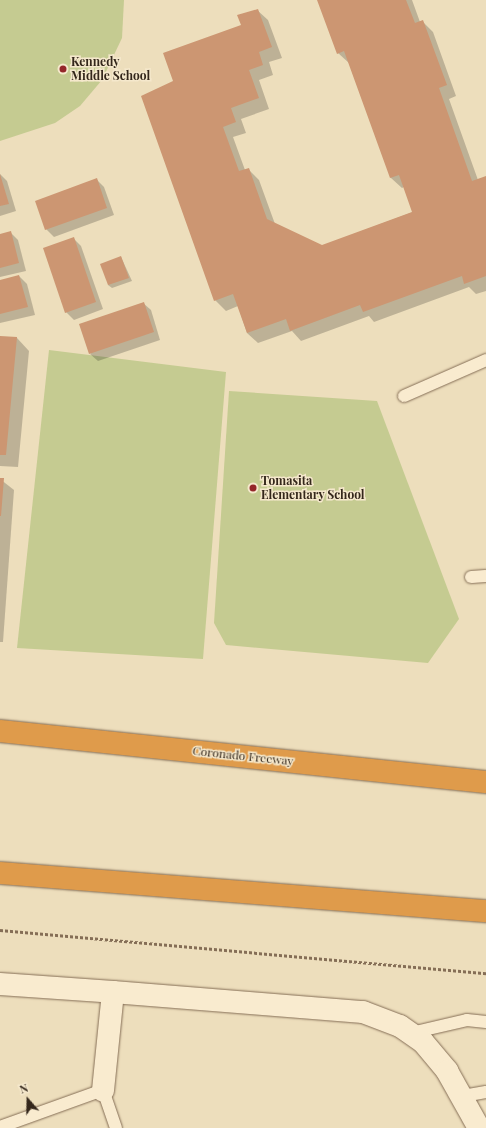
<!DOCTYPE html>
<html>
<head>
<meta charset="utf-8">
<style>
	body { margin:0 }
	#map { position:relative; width:486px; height:1128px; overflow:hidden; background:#eddebc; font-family:"Playfair Display",serif }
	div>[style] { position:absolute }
	.green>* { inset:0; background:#c5cb91 }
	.shadow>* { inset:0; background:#0003 }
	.building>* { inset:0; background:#cc9672 }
	.path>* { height:2.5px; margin-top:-1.25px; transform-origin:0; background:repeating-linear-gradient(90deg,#856e56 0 3px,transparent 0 5px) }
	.roads { filter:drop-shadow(0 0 1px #856e56) drop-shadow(0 0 1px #856e56) }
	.service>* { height:12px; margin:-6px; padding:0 6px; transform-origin:6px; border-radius:6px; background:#f9ebcf }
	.minor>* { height:22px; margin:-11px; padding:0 11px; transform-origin:11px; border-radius:11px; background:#f9ebcf }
	.motorway>* { height:22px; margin:-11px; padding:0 11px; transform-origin:11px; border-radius:11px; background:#df9b4b }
	.dots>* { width:11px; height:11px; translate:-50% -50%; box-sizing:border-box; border:2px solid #f5e8cc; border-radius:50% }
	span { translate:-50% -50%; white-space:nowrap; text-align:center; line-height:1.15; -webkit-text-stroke:3px #f5e8cc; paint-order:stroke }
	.poi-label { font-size:12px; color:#34271b; font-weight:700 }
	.left { translate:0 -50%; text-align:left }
	.street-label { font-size:12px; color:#34271b }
	.north { position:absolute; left:8px; top:1080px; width:40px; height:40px; -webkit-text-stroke:3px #f5e8cc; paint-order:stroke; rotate:340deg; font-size:11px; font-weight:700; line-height:16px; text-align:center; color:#34271b }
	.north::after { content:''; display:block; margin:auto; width:14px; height:18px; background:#34271b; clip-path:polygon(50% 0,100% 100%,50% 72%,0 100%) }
</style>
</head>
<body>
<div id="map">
	<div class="green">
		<i style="clip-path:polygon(0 0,124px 0,122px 38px,102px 80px,80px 106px,55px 123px,0 141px)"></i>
		<i style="clip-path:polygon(49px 350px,226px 372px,203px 659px,17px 648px)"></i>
		<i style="clip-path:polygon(229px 391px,377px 401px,459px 619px,428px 663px,226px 645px,214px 623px)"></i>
	</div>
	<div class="shadow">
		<i style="clip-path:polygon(319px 0,412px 0,420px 22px,422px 21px,433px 32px,456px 96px,449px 99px,478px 180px,486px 177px,486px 291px,476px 294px,469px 287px,374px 322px,369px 316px,301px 341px,292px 331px,258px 343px,247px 333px,238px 306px,226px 311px,215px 300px,174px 82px,242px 26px,257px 10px,268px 20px,282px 58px,269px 62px,273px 75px,259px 80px,269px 109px,241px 119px,246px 133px,233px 137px,245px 170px,248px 169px,259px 180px,275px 224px,322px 246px,413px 212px,404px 187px,402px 188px,391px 178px,349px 63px,338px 53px)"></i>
		<i style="clip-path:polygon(0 174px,7px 181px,16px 211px,0 216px)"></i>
		<i style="clip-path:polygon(96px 179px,104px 187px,114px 215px,54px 237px,46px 229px)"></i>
		<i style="clip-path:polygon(10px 232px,18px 240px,26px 271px,0 277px,0 235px)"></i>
		<i style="clip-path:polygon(73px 238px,81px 246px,103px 309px,74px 320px,66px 312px)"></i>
		<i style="clip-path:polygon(121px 257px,132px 281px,112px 288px,108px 285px)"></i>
		<i style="clip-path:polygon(19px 276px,27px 284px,35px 315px,0 323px,0 281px)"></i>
		<i style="clip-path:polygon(143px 303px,151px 310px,160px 340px,98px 361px,90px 354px)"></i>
		<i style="clip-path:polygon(0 337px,17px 338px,29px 351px,18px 467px,0 466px)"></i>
		<i style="clip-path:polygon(0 479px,14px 490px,3px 642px,0 642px)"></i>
	</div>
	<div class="building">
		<i style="clip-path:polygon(317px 0,406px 0,415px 23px,423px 20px,447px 85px,439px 88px,472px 181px,486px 176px,486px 276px,464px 284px,462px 276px,363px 312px,360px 305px,290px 331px,286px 319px,247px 333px,233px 294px,214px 301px,141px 96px,173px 81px,163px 53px,241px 25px,237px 15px,258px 9px,272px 47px,259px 52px,263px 65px,249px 70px,259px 98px,231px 108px,236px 122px,223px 127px,239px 171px,249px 168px,267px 219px,322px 245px,412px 212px,399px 175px,390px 178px,344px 51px,337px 54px)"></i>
		<i style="clip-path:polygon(0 174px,9px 204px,0 206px)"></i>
		<i style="clip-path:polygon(97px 178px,107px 208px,45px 230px,35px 201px)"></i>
		<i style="clip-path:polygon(11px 231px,19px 263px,0 268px,0 234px)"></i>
		<i style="clip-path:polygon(74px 237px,96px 302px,65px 313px,43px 248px)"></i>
		<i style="clip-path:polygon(121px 256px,129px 278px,108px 285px,100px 264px)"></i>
		<i style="clip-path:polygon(19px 275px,28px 307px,0 314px,0 280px)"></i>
		<i style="clip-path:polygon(144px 302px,154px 332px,89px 354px,79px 324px)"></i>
		<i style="clip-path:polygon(0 336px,17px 337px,6px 455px,0 455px)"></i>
		<i style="clip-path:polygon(0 478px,4px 478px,1px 516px,0 516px)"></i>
	</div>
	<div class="path">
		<i style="left:0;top:930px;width:488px;rotate:5.1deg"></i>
	</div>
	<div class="roads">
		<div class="service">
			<i style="left:404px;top:396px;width:90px;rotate:-23.7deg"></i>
			<i style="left:471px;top:577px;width:15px;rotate:-4deg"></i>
			<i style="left:411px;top:1033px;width:57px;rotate:-13.1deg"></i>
			<i style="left:467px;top:1020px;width:19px;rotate:6deg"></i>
			<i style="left:463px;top:1096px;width:23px;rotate:-10deg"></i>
			<i style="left:0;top:1127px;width:109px;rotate:-19.8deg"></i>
			<i style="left:103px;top:1090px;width:40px;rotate:71.1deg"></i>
		</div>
		<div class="minor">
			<i style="left:0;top:984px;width:113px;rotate:4deg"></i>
			<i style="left:113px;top:992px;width:99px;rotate:95.8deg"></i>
			<i style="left:113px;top:992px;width:251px;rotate:4.6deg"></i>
			<i style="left:363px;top:1012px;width:40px;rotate:21deg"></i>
			<i style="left:400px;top:1026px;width:28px;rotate:35deg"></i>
			<i style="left:423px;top:1042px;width:38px;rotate:50deg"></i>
			<i style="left:447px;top:1071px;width:65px;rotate:60.7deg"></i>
		</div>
		<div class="motorway">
			<i style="left:0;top:731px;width:489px;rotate:6deg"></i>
			<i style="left:0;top:873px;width:487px;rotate:4.5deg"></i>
		</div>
	</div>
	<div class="dots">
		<i style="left:63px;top:69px;background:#942629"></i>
		<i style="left:253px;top:488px;background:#942629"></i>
	</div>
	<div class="poi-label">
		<span class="left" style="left:71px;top:69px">Kennedy<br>Middle School</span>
		<span class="left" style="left:261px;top:488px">Tomasita<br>Elementary School</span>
	</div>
	<div class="street-label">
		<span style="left:243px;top:756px;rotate:6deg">Coronado Freeway</span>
	</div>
	<div class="north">N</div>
</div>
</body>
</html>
